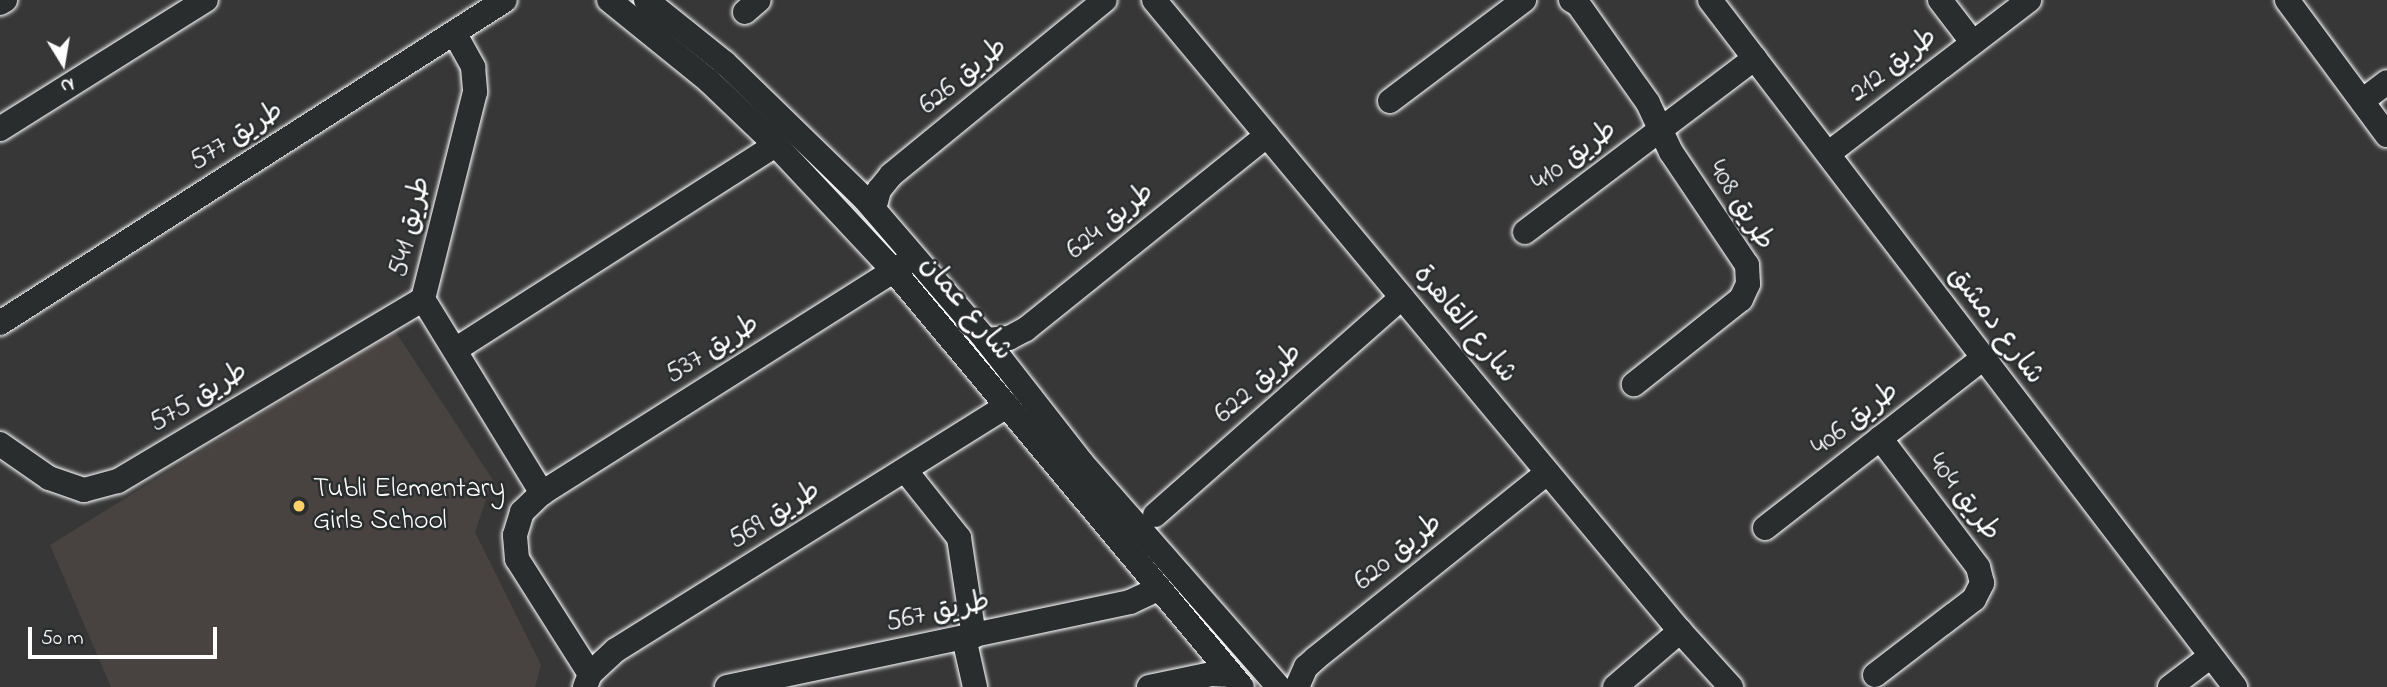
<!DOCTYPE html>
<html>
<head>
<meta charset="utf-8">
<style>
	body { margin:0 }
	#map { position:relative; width:2387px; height:687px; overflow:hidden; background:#383737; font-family:"Indie Flower","Playpen Sans Arabic",sans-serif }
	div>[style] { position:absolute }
	.built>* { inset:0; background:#484241 }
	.roads { filter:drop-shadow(0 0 2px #fff) drop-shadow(0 0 2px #fff) }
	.minor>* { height:24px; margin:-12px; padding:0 12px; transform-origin:12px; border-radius:12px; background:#2a2d2e }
	.dots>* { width:19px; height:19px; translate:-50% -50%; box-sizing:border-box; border:4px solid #2a2d2e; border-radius:50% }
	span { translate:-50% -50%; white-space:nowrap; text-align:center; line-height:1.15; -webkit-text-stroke:5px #2a2d2e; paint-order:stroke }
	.street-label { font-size:28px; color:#fff }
	.poi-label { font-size:28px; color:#fff }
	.left { translate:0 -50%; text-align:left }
	.north { position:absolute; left:28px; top:28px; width:70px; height:70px; -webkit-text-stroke:5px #2a2d2e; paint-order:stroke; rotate:169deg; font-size:19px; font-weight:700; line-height:28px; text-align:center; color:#fff }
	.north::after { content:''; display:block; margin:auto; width:24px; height:32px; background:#fff; clip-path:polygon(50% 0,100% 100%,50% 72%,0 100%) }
	.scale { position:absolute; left:28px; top:627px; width:189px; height:32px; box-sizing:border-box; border:4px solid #fff; border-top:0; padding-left:9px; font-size:21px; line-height:24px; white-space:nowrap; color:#fff; -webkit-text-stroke:5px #2a2d2e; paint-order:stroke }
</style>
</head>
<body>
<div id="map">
	<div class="built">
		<i style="clip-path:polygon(395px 331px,493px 480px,475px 532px,541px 665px,535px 687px,111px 687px,50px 545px)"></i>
	</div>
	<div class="roads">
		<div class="minor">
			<i style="left:609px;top:0;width:129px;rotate:39deg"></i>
			<i style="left:709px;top:81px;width:93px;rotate:43.7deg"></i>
			<i style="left:776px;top:145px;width:173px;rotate:46.9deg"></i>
			<i style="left:894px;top:271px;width:542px;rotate:50.09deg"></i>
			<i style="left:646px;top:0;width:101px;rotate:38.6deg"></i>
			<i style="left:725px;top:63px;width:194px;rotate:44.2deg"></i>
			<i style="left:864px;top:198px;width:187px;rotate:49.3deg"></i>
			<i style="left:986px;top:340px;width:156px;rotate:52deg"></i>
			<i style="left:1082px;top:463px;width:298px;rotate:48.7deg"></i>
			<i style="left:1154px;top:0;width:821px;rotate:50.19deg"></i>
			<i style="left:1680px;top:631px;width:76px;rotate:47.7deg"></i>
			<i style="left:1571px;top:0;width:8px;rotate:30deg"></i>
			<i style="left:1578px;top:4px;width:121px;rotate:54.7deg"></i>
			<i style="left:1648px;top:103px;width:54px;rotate:64.9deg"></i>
			<i style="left:1671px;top:152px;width:136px;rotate:56.1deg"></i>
			<i style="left:1747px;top:265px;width:19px;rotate:87deg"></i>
			<i style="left:1748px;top:284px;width:17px;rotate:115deg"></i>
			<i style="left:1741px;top:299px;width:137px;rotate:141.5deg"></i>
			<i style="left:1710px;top:0;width:865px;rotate:52.61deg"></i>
			<i style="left:1940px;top:0;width:54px;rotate:52.5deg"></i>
			<i style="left:2287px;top:0;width:168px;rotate:53.5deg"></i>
			<i style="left:0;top:3px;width:6px;rotate:-31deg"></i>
			<i style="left:745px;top:12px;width:18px;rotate:-41deg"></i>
			<i style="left:455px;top:34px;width:38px;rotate:61deg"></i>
			<i style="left:473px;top:67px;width:25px;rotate:85deg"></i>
			<i style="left:475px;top:92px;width:213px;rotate:104.1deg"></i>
			<i style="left:423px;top:299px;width:228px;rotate:58.5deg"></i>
			<i style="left:1390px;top:101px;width:168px;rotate:-37deg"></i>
			<i style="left:2362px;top:101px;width:31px;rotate:-37deg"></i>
			<i style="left:0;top:129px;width:243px;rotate:-32.1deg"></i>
			<i style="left:1829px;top:153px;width:252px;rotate:-37.4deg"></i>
			<i style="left:874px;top:209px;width:20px;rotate:-75deg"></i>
			<i style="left:879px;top:190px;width:19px;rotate:-51deg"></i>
			<i style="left:891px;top:175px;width:276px;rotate:-39.3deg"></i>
			<i style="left:1525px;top:232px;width:288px;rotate:-37.1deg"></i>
			<i style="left:0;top:323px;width:599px;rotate:-32.6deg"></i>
			<i style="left:986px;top:340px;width:23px;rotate:-5deg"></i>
			<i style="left:1009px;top:338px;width:19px;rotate:-28deg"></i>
			<i style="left:1026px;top:329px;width:309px;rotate:-38.8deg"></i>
			<i style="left:455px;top:350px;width:381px;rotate:-32.6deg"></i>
			<i style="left:0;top:444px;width:60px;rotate:34.8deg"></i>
			<i style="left:49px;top:478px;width:37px;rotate:19deg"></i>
			<i style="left:84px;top:490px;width:35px;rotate:-15deg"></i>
			<i style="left:118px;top:481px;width:355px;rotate:-30.8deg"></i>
			<i style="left:905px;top:470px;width:87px;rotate:51.5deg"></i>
			<i style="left:959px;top:538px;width:99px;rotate:81.3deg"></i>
			<i style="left:1155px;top:515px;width:329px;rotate:-41.4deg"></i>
			<i style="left:1765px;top:528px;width:275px;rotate:-37.9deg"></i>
			<i style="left:964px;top:638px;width:50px;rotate:77.3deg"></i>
			<i style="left:590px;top:674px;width:136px;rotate:-122.4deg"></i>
			<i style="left:517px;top:559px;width:24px;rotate:-95deg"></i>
			<i style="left:515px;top:535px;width:24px;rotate:-73deg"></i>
			<i style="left:522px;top:512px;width:28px;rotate:-44deg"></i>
			<i style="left:542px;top:493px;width:431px;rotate:-32.3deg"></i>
			<i style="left:1875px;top:675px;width:125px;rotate:-37.5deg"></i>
			<i style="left:1974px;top:599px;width:18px;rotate:-63deg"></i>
			<i style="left:1982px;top:583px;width:16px;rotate:-104deg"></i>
			<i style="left:1978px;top:567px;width:162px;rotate:-127.2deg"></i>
			<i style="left:585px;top:687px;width:14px;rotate:-69deg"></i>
			<i style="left:590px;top:674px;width:35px;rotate:-43deg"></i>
			<i style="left:616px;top:650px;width:461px;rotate:-32deg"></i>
			<i style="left:727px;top:687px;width:412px;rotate:-11.9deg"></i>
			<i style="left:1130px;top:602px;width:31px;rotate:-25deg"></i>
			<i style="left:1149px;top:687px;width:64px;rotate:-11.7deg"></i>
			<i style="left:1212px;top:674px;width:19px;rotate:3deg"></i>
			<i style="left:1297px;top:687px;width:22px;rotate:-66deg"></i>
			<i style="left:1306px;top:667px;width:13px;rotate:-42deg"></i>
			<i style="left:1316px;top:658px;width:296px;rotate:-38.7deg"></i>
			<i style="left:1615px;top:687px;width:86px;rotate:-40.7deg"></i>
			<i style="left:2170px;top:687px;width:51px;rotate:-37.1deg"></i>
		</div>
	</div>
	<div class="dots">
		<i style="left:299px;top:506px;background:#ffd166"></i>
	</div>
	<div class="street-label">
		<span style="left:1894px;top:66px;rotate:-38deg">طريق 212</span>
		<span style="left:964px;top:77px;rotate:-39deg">طريق 626</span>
		<span style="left:237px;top:137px;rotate:-32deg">طريق 577</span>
		<span style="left:1575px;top:157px;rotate:-37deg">طريق 410</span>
		<span style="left:1740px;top:206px;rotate:58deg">طريق 408</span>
		<span style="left:1111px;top:222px;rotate:-39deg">طريق 624</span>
		<span style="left:411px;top:227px;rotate:-76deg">طريق 541</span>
		<span style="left:965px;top:309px;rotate:50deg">شارع عمان</span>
		<span style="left:1464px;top:325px;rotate:50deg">شارع القاهرة</span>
		<span style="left:1995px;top:326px;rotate:53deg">شارع دمشق</span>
		<span style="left:713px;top:350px;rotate:-32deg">طريق 537</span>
		<span style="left:1259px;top:384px;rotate:-41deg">طريق 622</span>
		<span style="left:199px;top:398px;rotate:-31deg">طريق 575</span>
		<span style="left:1856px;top:420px;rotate:-38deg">طريق 406</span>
		<span style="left:1963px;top:498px;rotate:53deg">طريق 404</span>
		<span style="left:775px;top:516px;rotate:-32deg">طريق 569</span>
		<span style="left:1399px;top:553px;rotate:-39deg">طريق 620</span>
		<span style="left:938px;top:613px;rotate:-12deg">طريق 567</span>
	</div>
	<div class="poi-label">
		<span class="left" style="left:313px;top:506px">Tubli Elementary<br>Girls School</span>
	</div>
	<div class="north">N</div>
	<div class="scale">50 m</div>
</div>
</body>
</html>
